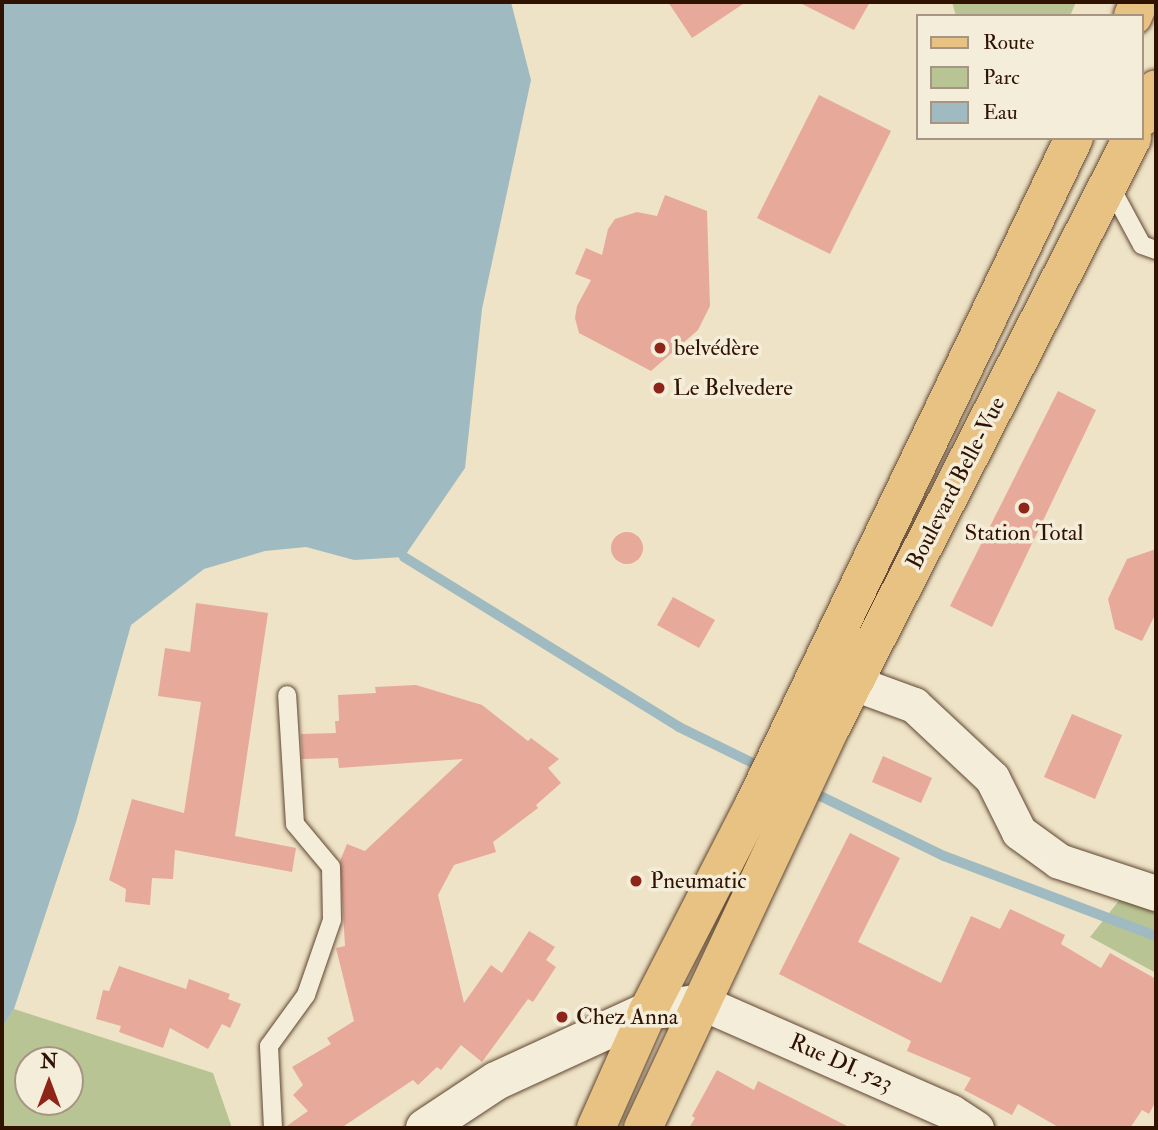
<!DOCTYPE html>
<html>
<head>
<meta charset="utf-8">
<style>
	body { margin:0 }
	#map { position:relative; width:1158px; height:1130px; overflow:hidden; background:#eee3c6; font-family:"IM FELL Double Pica",serif }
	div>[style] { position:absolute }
	.green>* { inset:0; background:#b9c494 }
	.water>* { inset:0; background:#9fbbc1 }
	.stream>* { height:10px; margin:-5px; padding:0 5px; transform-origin:5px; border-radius:5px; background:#9fbbc1 }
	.building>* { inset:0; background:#e7a99a }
	.round { border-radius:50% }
	.roads { filter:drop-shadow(0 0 2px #604632) drop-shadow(0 0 2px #604632) }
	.service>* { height:18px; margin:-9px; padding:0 9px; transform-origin:9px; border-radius:9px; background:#f4edda }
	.minor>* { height:35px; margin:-17.5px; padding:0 17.5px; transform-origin:17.5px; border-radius:17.5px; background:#f4edda }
	.secondary>* { height:38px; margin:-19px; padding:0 19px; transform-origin:19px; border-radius:19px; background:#f4edda }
	.primary>* { height:38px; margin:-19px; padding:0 19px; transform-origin:19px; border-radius:19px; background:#e7c283 }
	.dots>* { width:19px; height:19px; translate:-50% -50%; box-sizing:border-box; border:4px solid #f4edda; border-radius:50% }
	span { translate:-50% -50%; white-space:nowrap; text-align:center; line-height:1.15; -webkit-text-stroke:7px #f4edda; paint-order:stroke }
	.poi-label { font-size:23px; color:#301200 }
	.left { translate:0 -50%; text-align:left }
	.street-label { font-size:23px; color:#301200 }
	.frame { position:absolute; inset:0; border:4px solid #301200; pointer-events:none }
	.legend { position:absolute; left:916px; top:14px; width:228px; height:126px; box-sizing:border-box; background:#f4edda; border:2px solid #a69583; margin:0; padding:9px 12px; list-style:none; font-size:21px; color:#301200 }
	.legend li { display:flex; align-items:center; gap:14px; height:35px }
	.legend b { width:35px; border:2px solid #a69583 }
	.north { position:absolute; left:14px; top:1046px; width:70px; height:70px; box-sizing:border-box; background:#f4edda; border:2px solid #a69583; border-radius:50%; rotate:0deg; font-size:19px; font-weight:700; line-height:28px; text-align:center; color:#301200 }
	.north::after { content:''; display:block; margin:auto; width:24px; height:32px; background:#8f2418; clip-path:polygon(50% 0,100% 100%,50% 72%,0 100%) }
</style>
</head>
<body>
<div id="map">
	<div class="green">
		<i style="clip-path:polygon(952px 2px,1076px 2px,1070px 16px,956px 16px)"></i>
		<i style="clip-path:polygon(1121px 898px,1156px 898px,1156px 973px,1090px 937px)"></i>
		<i style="clip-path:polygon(evenodd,14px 1009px,213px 1073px,232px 1128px,2px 1128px,2px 1028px,14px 1009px,28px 1060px,70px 1060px,70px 1102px,28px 1102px,28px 1060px)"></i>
	</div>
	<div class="water">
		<i style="clip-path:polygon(2px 2px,511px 2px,531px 80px,482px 309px,465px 468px,404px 557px,354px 560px,306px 547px,265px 551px,204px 569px,131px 625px,76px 822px,14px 1009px,2px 1028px)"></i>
	</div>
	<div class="stream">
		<i style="left:404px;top:557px;width:323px;rotate:31.7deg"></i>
		<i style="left:679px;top:727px;width:93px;rotate:26deg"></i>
		<i style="left:808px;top:790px;width:151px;rotate:25.9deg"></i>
		<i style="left:944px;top:856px;width:227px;rotate:20.7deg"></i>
	</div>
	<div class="building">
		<i style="clip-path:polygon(668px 2px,746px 2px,692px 38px)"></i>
		<i style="clip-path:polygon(798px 2px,870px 2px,854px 30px)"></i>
		<i style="clip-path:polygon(819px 95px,891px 131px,830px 254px,757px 218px)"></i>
		<i style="clip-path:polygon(665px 195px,707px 211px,710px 306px,698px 330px,651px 371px,579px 333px,575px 318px,577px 306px,591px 280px,575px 274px,586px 248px,602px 255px,608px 229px,615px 219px,637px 212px,657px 216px)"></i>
		<i style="clip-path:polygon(1058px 391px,1096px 410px,992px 627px,950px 606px)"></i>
		<i class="round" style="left:611px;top:532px;width:32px;height:32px"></i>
		<i style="clip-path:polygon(1156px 549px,1156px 613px,1142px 641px,1115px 629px,1108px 599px,1127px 559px)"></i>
		<i style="clip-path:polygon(673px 597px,715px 620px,699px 648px,657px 625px)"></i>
		<i style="clip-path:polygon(196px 603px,268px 613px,235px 836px,296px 848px,292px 872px,175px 850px,173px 879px,152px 878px,150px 905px,125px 902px,126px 889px,109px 880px,132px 799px,184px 813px,201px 702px,158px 696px,165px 648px,190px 652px)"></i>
		<i style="clip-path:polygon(416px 685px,482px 705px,528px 741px,531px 738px,559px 759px,548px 768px,561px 783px,536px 805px,538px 808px,493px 842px,496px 852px,454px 865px,438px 895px,464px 1003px,491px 965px,502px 973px,529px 931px,555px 947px,546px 960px,556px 967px,533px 1002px,528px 999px,482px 1062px,461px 1045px,441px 1070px,437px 1067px,418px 1085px,413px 1080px,341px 1128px,284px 1128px,308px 1111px,293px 1095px,303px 1085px,292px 1067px,331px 1044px,327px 1038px,354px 1021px,336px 948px,345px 946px,340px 861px,347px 844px,365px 851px,463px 759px,339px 768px,338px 758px,302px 759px,301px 734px,336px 733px,335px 721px,339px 721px,338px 695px,376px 693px,375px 687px)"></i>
		<i style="clip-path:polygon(1072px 714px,1122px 735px,1095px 799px,1044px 777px)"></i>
		<i style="clip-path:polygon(883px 756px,932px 778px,921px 803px,872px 782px)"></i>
		<i style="clip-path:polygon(850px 833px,900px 858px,858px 942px,941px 983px,971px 916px,1000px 929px,1010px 909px,1065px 935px,1061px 944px,1101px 968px,1110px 953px,1156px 979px,1156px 1101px,1149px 1114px,1142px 1110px,1130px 1128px,1060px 1128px,1018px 1104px,1012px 1115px,964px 1090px,971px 1078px,907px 1051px,911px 1041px,779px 974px)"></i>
		<i style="clip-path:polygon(119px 966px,186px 989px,189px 979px,230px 994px,228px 999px,241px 1004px,230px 1028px,222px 1024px,208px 1049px,170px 1028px,163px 1048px,119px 1032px,121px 1026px,96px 1019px,103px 990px,109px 991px)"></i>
		<i style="clip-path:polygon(717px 1070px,754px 1090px,758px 1081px,851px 1128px,689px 1128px,695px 1118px,692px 1116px)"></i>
	</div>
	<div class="roads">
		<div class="service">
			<i style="left:1109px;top:184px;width:69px;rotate:61.6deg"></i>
			<i style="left:1142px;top:245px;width:15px;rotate:20deg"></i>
			<i style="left:273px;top:1128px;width:82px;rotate:-92.8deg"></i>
			<i style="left:269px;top:1046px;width:63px;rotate:-54deg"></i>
			<i style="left:306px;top:995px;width:79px;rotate:-70.9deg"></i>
			<i style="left:332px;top:920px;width:53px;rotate:-91.1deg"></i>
			<i style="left:331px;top:867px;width:56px;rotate:-129.9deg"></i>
			<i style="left:295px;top:824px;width:129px;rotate:-93.5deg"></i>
		</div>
		<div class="minor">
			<i style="left:854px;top:683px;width:64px;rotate:20.1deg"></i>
			<i style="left:914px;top:705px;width:107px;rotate:43.1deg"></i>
			<i style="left:992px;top:778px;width:60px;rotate:63.4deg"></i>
			<i style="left:1019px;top:832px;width:49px;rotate:35.9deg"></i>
			<i style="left:1059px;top:861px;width:102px;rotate:18.3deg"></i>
			<i style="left:703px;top:1003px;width:271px;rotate:23.7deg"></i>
			<i style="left:951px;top:1112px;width:30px;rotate:33deg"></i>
		</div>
		<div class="secondary">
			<i style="left:425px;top:1128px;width:85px;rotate:-33.5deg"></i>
			<i style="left:496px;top:1081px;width:167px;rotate:-24.7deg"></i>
			<i style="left:648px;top:1011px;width:56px;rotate:-8.3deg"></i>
		</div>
		<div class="primary">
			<i style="left:1133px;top:16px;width:15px;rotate:-67deg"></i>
			<i style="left:1142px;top:117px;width:31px;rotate:-63deg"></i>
			<i style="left:596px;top:1128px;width:128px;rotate:-66deg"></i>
			<i style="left:648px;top:1011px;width:229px;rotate:-62.8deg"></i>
			<i style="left:753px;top:807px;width:742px;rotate:-64.37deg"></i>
			<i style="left:643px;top:1128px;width:441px;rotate:-64.9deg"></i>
			<i style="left:830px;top:729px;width:664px;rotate:-62.93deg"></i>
		</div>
	</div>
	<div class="dots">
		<i style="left:660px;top:348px;background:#8f2418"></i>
		<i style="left:659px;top:388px;background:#8f2418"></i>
		<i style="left:1024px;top:508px;background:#8f2418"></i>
		<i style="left:636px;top:881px;background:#8f2418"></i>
		<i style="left:562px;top:1017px;background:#8f2418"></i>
	</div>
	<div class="poi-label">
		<span class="left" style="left:674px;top:348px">belvédère</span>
		<span class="left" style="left:673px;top:388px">Le Belvedere</span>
		<span style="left:1024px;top:533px">Station Total</span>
		<span class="left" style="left:650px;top:881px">Pneumatic</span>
		<span class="left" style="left:576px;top:1017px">Chez Anna</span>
	</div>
	<div class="street-label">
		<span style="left:956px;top:483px;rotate:-63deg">Boulevard Belle-Vue</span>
		<span style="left:841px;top:1063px;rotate:24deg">Rue DI. 523</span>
	</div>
	<div class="frame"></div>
	<ul class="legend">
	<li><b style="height:9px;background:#e7c283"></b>Route</li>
	<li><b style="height:19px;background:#b9c494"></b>Parc</li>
	<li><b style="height:19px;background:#9fbbc1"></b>Eau</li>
	</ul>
	<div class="north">N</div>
</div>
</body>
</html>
